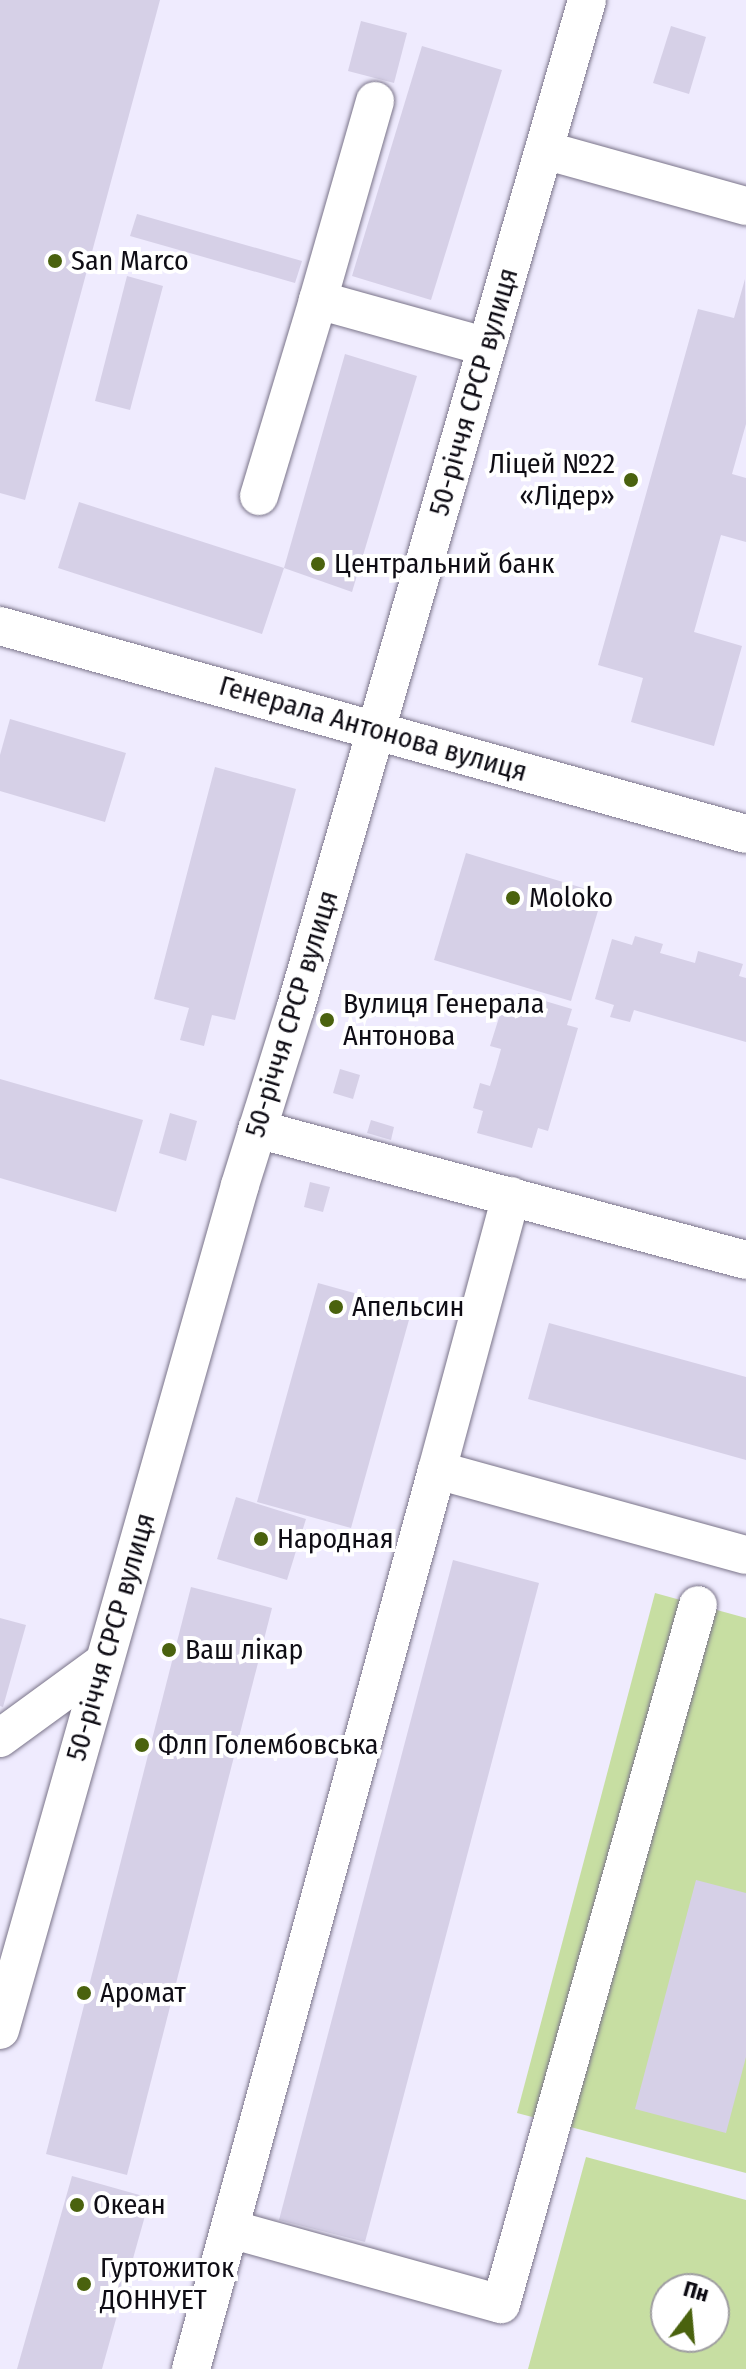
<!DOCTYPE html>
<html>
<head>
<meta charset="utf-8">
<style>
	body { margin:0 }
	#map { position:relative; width:746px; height:2369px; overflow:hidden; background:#efebfe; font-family:"Fira Sans Condensed",sans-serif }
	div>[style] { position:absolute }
	.green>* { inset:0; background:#c7dea2 }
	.building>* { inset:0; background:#d6d0e7 }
	.roads { filter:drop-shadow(0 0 2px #7a7489) drop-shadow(0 0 2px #7a7489) }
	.minor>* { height:38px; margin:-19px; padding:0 19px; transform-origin:19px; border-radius:19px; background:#fff }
	.dots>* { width:22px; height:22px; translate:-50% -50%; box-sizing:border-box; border:4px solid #fff; border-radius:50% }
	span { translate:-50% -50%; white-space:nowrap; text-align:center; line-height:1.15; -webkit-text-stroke:8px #fff; paint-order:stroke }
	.poi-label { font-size:28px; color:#0f0d15 }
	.left { translate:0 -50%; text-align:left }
	.right { translate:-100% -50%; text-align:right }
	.street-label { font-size:28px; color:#0f0d15 }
	.north { position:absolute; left:650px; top:2273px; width:80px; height:80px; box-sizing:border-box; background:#fff; border:2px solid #9f9ea1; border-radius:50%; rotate:16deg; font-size:22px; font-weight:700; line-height:32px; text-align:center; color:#0f0d15 }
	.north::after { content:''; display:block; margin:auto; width:28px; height:36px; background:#4a620e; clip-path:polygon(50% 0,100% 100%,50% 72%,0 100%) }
</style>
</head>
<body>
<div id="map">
	<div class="green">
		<i style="clip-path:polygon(655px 1593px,746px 1618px,746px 2173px,517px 2113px)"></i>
		<i style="clip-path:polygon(evenodd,586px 2157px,746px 2200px,746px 2369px,528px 2369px,586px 2157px,714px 2289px,714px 2337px,666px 2337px,666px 2289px,714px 2289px)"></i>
	</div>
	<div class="building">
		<i style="clip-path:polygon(0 0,160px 0,25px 500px,0 493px)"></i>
		<i style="clip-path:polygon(361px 21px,407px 33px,394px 83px,348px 71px)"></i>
		<i style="clip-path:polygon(671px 26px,706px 37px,689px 94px,653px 83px)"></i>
		<i style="clip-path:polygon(422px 46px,502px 70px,431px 300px,352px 276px)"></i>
		<i style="clip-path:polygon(137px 214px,302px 261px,295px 283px,130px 236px)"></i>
		<i style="clip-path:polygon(127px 276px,163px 286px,130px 410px,95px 401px)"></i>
		<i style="clip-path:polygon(745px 279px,746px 424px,732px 474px,746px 478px,746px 542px,721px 535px,694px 632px,742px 646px,714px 746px,631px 722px,643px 678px,598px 665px,698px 309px,734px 318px)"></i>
		<i style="clip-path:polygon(345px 354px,417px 376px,352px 592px,284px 568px)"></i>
		<i style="clip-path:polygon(79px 502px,284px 568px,262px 634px,58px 568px)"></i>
		<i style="clip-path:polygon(10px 719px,126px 753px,105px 822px,0 791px,0 755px)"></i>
		<i style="clip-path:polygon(215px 767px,296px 789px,235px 1020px,212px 1015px,204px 1046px,180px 1040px,189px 1008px,154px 999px)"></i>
		<i style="clip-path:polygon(466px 853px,603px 894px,571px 1001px,434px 960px)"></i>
		<i style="clip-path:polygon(635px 936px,663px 944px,660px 953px,695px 963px,698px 951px,743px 964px,739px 976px,746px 978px,746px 1042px,634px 1010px,630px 1022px,610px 1017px,614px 1005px,595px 999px,612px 939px,632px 945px)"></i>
		<i style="clip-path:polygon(518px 993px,572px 1009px,567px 1025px,578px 1028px,548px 1131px,538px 1128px,532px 1148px,477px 1133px,483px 1111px,473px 1108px,480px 1083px,490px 1086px,496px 1067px,501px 1049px,490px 1046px,503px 1005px,513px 1008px)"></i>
		<i style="clip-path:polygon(340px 1069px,360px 1075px,353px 1099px,333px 1093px)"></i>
		<i style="clip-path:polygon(0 1079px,143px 1120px,116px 1212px,0 1178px)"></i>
		<i style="clip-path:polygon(170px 1113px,197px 1121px,186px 1161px,159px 1153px)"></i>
		<i style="clip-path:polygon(371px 1120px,394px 1127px,391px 1140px,367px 1133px)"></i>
		<i style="clip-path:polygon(310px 1182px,330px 1187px,323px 1212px,304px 1207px)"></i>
		<i style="clip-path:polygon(318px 1283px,412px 1309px,351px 1528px,257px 1502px)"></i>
		<i style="clip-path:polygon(549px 1323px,746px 1377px,746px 1460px,528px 1399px)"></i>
		<i style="clip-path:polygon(236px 1497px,306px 1519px,287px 1580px,217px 1559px)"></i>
		<i style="clip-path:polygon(453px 1560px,539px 1583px,365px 2242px,279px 2220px)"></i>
		<i style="clip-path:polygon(191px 1587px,272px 1608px,127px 2175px,46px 2154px)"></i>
		<i style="clip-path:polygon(0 1618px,26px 1625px,3px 1707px,0 1706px)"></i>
		<i style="clip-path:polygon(696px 1880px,746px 1893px,746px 2057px,726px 2133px,635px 2109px)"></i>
		<i style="clip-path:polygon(72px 2176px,150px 2198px,102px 2369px,17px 2369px)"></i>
	</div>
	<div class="roads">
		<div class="minor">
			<i style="left:544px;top:150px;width:210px;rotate:15.5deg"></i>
			<i style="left:318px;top:300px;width:207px;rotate:-74deg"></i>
			<i style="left:259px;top:496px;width:205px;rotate:-73.2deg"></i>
			<i style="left:318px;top:300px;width:175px;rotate:15.5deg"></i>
			<i style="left:0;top:626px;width:774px;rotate:15.58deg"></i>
			<i style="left:257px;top:1129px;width:506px;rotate:15deg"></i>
			<i style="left:511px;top:1196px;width:284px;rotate:105.1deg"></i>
			<i style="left:437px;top:1470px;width:320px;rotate:15.4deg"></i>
			<i style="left:0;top:1738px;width:127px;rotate:-36.1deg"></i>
			<i style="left:0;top:2030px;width:878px;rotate:-74.14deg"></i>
			<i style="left:240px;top:1185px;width:183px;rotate:-72.6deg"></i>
			<i style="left:295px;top:1010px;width:1051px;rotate:-73.87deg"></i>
			<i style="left:230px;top:2229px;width:281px;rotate:15.5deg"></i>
			<i style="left:501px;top:2304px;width:726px;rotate:-74.26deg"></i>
			<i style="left:191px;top:2369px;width:932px;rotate:-74.7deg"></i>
		</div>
	</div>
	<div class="dots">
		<i style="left:55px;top:261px;background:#4a620e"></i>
		<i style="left:631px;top:480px;background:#4a620e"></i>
		<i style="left:318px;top:564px;background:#4a620e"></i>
		<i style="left:513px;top:898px;background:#4a620e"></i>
		<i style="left:327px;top:1020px;background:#4a620e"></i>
		<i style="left:336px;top:1307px;background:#4a620e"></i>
		<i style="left:261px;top:1539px;background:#4a620e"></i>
		<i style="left:169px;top:1650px;background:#4a620e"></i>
		<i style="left:142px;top:1745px;background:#4a620e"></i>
		<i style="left:84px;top:1993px;background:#4a620e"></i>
		<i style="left:77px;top:2205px;background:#4a620e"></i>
		<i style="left:84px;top:2284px;background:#4a620e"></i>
	</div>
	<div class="poi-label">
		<span class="left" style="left:71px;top:261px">San Marco</span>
		<span class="right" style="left:615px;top:480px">Ліцей №22<br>«Лідер»</span>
		<span class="left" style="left:334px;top:564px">Центральний банк</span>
		<span class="left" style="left:529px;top:898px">Moloko</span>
		<span class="left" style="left:343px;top:1020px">Вулиця Генерала<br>Антонова</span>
		<span class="left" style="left:352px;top:1307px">Апельсин</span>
		<span class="left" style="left:277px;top:1539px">Народная</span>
		<span class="left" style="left:185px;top:1650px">Ваш лікар</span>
		<span class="left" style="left:158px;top:1745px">Флп Голембовська</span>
		<span class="left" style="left:100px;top:1993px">Аромат</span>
		<span class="left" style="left:93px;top:2205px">Океан</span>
		<span class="left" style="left:100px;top:2284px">Гуртожиток<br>ДОННУЕТ</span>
	</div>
	<div class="street-label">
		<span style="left:474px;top:392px;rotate:-74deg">50-річчя СРСР вулиця</span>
		<span style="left:373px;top:729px;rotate:16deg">Генерала Антонова вулиця</span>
		<span style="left:292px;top:1014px;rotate:-73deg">50-річчя СРСР вулиця</span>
		<span style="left:111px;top:1637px;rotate:-74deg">50-річчя СРСР вулиця</span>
	</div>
	<div class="north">Пн</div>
</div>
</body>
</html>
